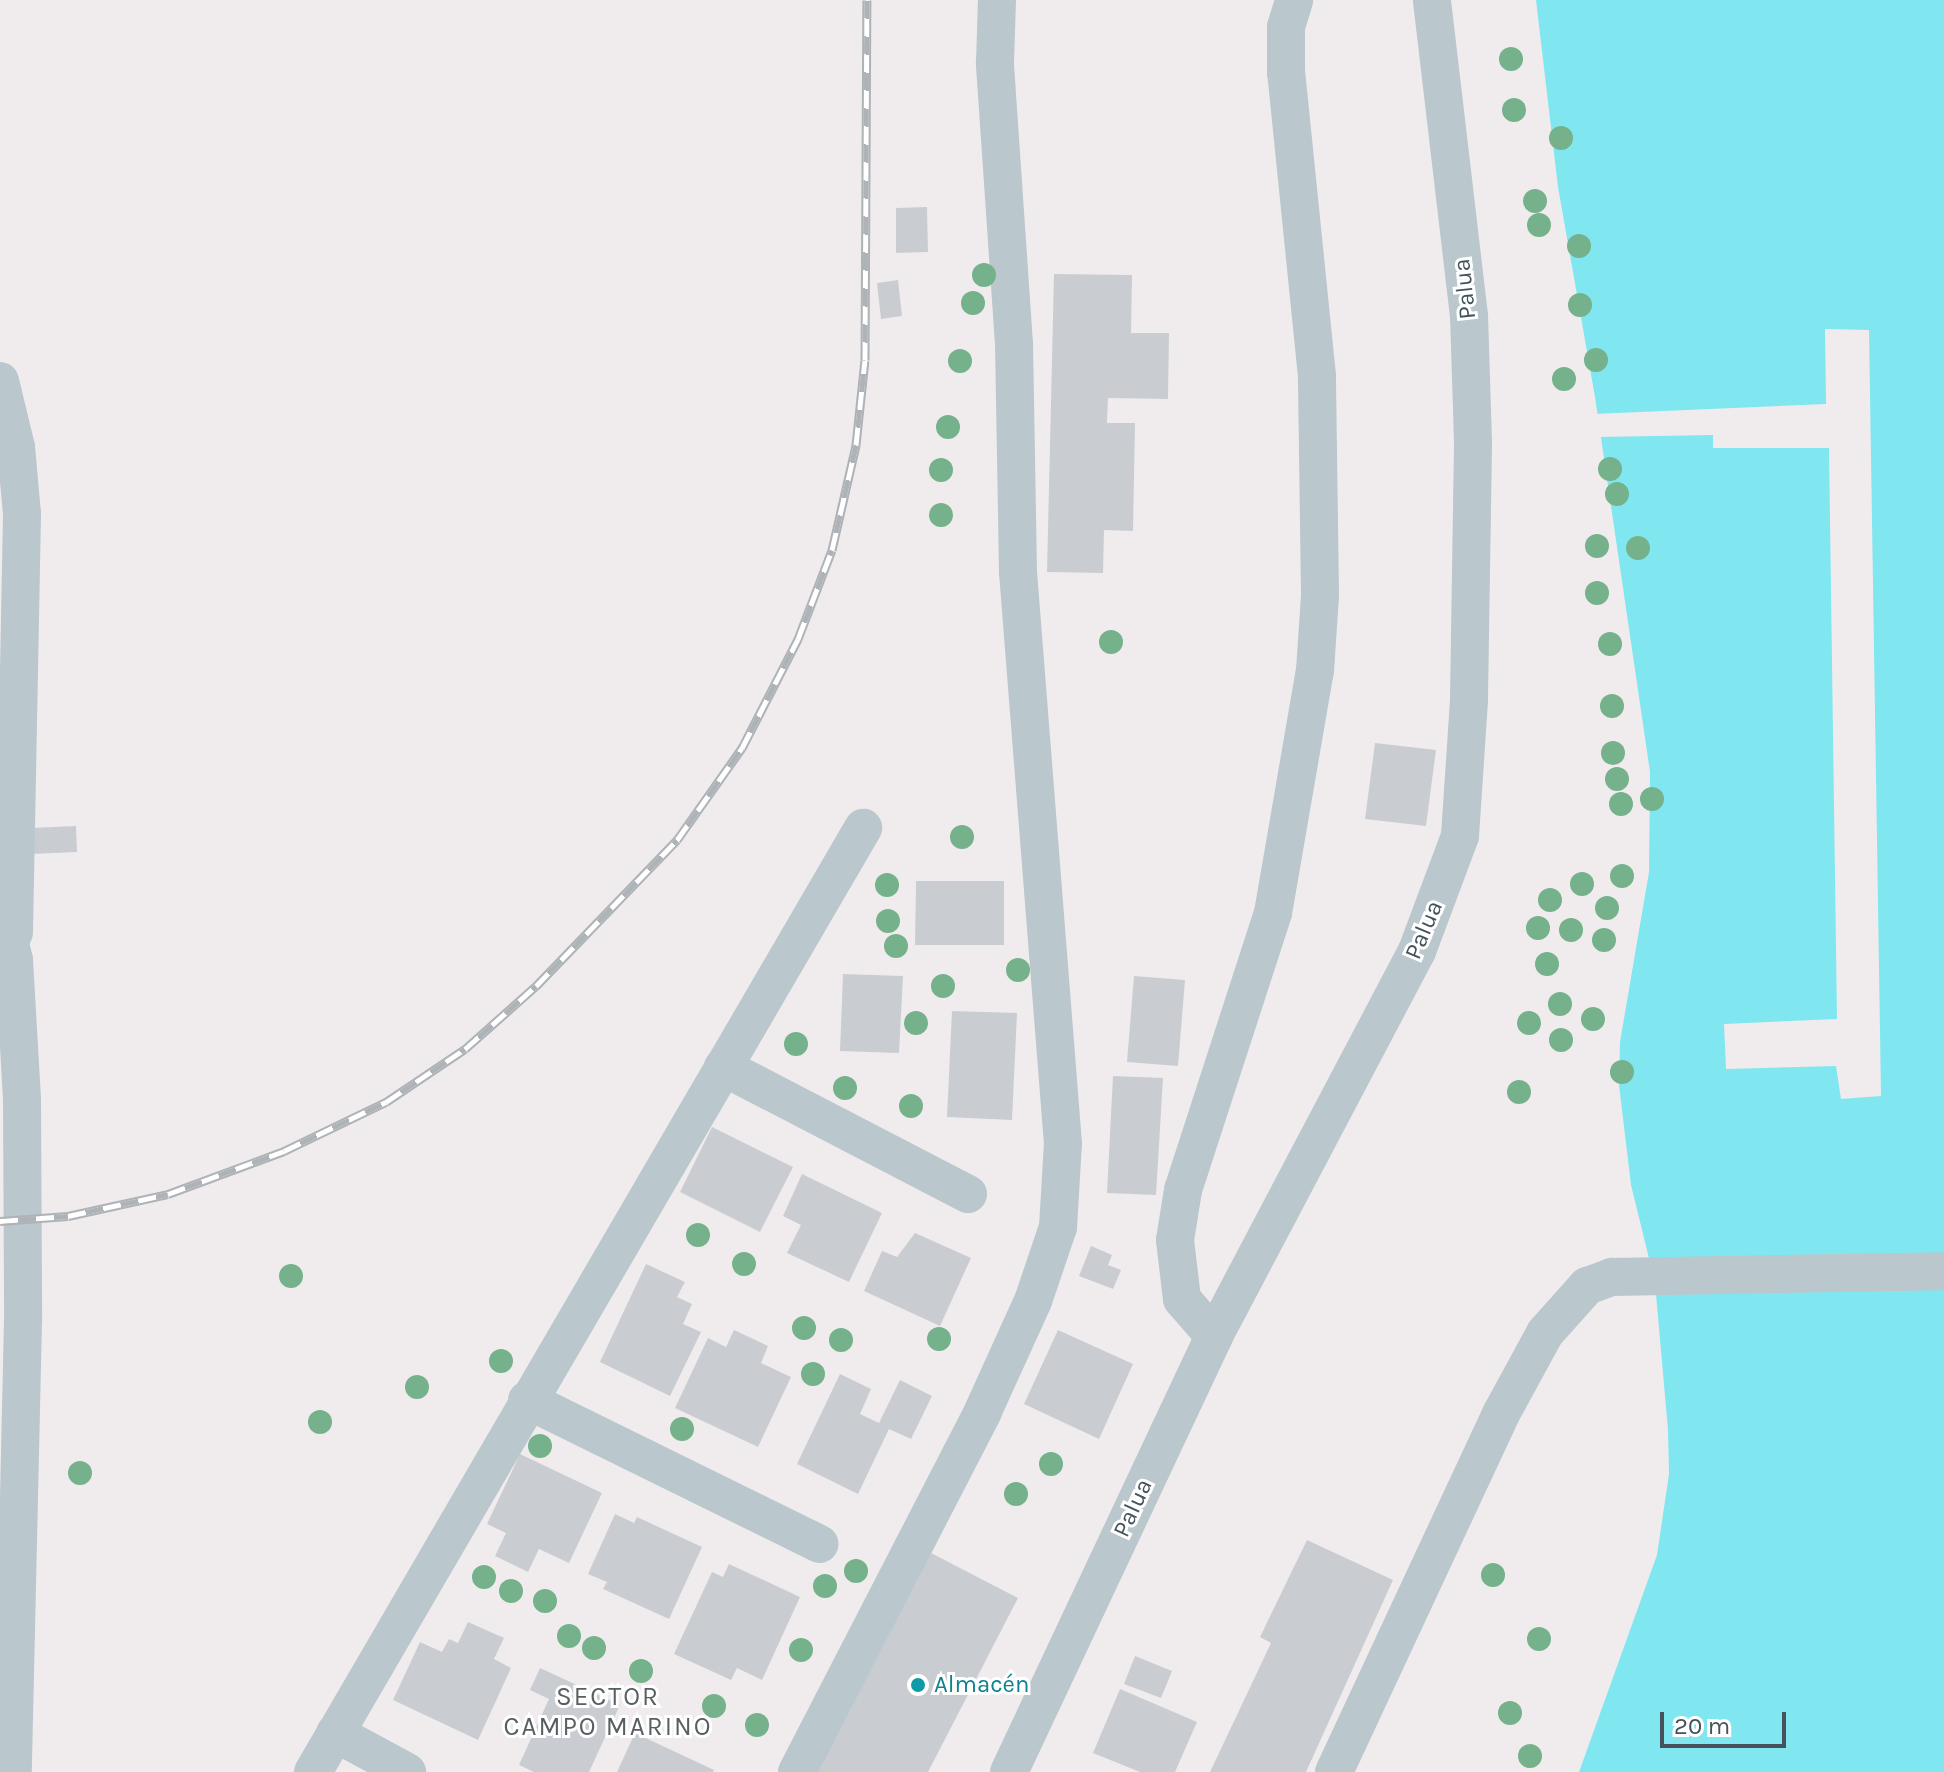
<!DOCTYPE html>
<html>
<head>
<meta charset="utf-8">
<style>
	body { margin:0 }
	#map { position:relative; width:1944px; height:1772px; overflow:hidden; background:#f0eced; font-family:Karla,sans-serif }
	div>[style] { position:absolute }
	.water>* { inset:0; background:#80e7f1 }
	.pier>* { inset:0; background:#f0eced }
	.building>* { inset:0; background:#c9cdd2 }
	.street>* { height:38px; margin:-19px; padding:0 19px; transform-origin:19px; border-radius:19px; background:#bac7cd }
	.rail>* { height:9px; margin-top:-4.5px; transform-origin:0; background:repeating-linear-gradient(90deg,#fff 0 18px,#aeb3b8 0 36px); box-sizing:border-box; border-block:2px solid #aeb3b8 }
	.trees>* { width:24px; height:24px; margin:-12px; border-radius:50%; background:#75b18b }
	.dots>* { width:22px; height:22px; translate:-50% -50%; box-sizing:border-box; border:4px solid #fff; border-radius:50% }
	span { translate:-50% -50%; white-space:nowrap; text-align:center; line-height:1.15; -webkit-text-stroke:6px #fff; paint-order:stroke }
	.street-label { font-size:24px; color:#44535b }
	.culture-label { font-size:24px; color:#0d838f }
	.left { translate:0 -50%; text-align:left }
	.neighbourhood-label { font-size:26px; color:#595e62; letter-spacing:2px }
	.scale { position:absolute; left:1660px; top:1712px; width:126px; height:36px; box-sizing:border-box; border:4px solid #44535b; border-top:0; padding-left:10px; font-size:24px; line-height:28px; white-space:nowrap; color:#44535b; -webkit-text-stroke:6px #fff; paint-order:stroke }
</style>
</head>
<body>
<div id="map">
	<div class="water">
		<i style="clip-path:polygon(1536px 0,1944px 0,1944px 1772px,1579px 1772px,1657px 1555px,1669px 1474px,1668px 1430px,1655px 1283px,1631px 1185px,1619px 1085px,1620px 1042px,1649px 872px,1650px 772px,1595px 397px,1558px 187px)"></i>
	</div>
	<div class="pier">
		<i style="clip-path:polygon(1825px 329px,1869px 330px,1881px 1096px,1841px 1099px,1836px 1066px,1726px 1069px,1724px 1024px,1837px 1019px,1829px 448px,1713px 448px,1713px 435px,1597px 437px,1594px 414px,1826px 404px)"></i>
	</div>
	<div class="building">
		<i style="clip-path:polygon(927px 207px,928px 252px,896px 253px,896px 208px)"></i>
		<i style="clip-path:polygon(1054px 274px,1132px 275px,1131px 333px,1169px 333px,1168px 399px,1108px 398px,1107px 423px,1135px 423px,1133px 531px,1104px 530px,1103px 573px,1047px 572px)"></i>
		<i style="clip-path:polygon(898px 280px,902px 316px,881px 319px,877px 283px)"></i>
		<i style="clip-path:polygon(1375px 743px,1436px 750px,1426px 826px,1365px 819px)"></i>
		<i style="clip-path:polygon(76px 826px,77px 852px,31px 854px,31px 828px)"></i>
		<i style="clip-path:polygon(916px 881px,1004px 881px,1004px 945px,915px 945px)"></i>
		<i style="clip-path:polygon(843px 974px,903px 976px,899px 1053px,840px 1051px)"></i>
		<i style="clip-path:polygon(1134px 976px,1185px 980px,1178px 1066px,1127px 1062px)"></i>
		<i style="clip-path:polygon(952px 1011px,1017px 1013px,1012px 1120px,947px 1117px)"></i>
		<i style="clip-path:polygon(1113px 1076px,1163px 1078px,1156px 1195px,1107px 1193px)"></i>
		<i style="clip-path:polygon(712px 1127px,793px 1167px,760px 1232px,680px 1192px)"></i>
		<i style="clip-path:polygon(802px 1174px,882px 1213px,849px 1282px,787px 1253px,801px 1225px,783px 1216px)"></i>
		<i style="clip-path:polygon(915px 1233px,971px 1258px,940px 1326px,864px 1291px,882px 1251px,897px 1257px)"></i>
		<i style="clip-path:polygon(1091px 1246px,1112px 1255px,1108px 1265px,1121px 1270px,1113px 1289px,1079px 1276px)"></i>
		<i style="clip-path:polygon(646px 1264px,685px 1282px,677px 1297px,692px 1304px,683px 1324px,701px 1332px,670px 1396px,600px 1362px)"></i>
		<i style="clip-path:polygon(734px 1330px,768px 1346px,761px 1363px,791px 1377px,758px 1447px,675px 1408px,708px 1338px,726px 1347px)"></i>
		<i style="clip-path:polygon(1058px 1330px,1133px 1364px,1099px 1439px,1024px 1404px)"></i>
		<i style="clip-path:polygon(840px 1374px,871px 1389px,860px 1414px,879px 1423px,900px 1380px,932px 1396px,911px 1439px,889px 1429px,858px 1494px,797px 1464px)"></i>
		<i style="clip-path:polygon(520px 1454px,602px 1493px,569px 1563px,539px 1549px,528px 1572px,495px 1556px,506px 1533px,487px 1524px)"></i>
		<i style="clip-path:polygon(615px 1514px,634px 1523px,637px 1517px,702px 1547px,669px 1619px,603px 1589px,607px 1582px,588px 1574px)"></i>
		<i style="clip-path:polygon(1307px 1540px,1393px 1580px,1306px 1772px,1210px 1772px,1271px 1643px,1260px 1637px)"></i>
		<i style="clip-path:polygon(931px 1553px,1018px 1598px,928px 1772px,818px 1772px)"></i>
		<i style="clip-path:polygon(729px 1564px,800px 1597px,762px 1680px,737px 1668px,731px 1680px,674px 1654px,712px 1572px,723px 1577px)"></i>
		<i style="clip-path:polygon(468px 1622px,504px 1638px,494px 1659px,511px 1668px,478px 1740px,393px 1700px,420px 1642px,442px 1652px,449px 1639px,458px 1643px)"></i>
		<i style="clip-path:polygon(1135px 1656px,1172px 1671px,1161px 1698px,1124px 1684px)"></i>
		<i style="clip-path:polygon(540px 1668px,620px 1705px,589px 1772px,534px 1772px,519px 1765px,549px 1699px,530px 1690px)"></i>
		<i style="clip-path:polygon(1120px 1689px,1197px 1722px,1175px 1772px,1140px 1772px,1093px 1753px)"></i>
		<i style="clip-path:polygon(635px 1733px,714px 1770px,713px 1772px,617px 1772px)"></i>
	</div>
	<div class="street">
		<i style="left:0;top:381px;width:68px;rotate:76.4deg"></i>
		<i style="left:16px;top:447px;width:67px;rotate:84.9deg"></i>
		<i style="left:22px;top:514px;width:419px;rotate:91.1deg"></i>
		<i style="left:0;top:903px;width:59px;rotate:76.2deg"></i>
		<i style="left:14px;top:960px;width:140px;rotate:86.7deg"></i>
		<i style="left:22px;top:1100px;width:221px;rotate:89.7deg"></i>
		<i style="left:23px;top:1321px;width:451px;rotate:91.3deg"></i>
		<i style="left:723px;top:1067px;width:276px;rotate:27.4deg"></i>
		<i style="left:1214px;top:1336px;width:49px;rotate:-130.9deg"></i>
		<i style="left:1182px;top:1299px;width:59px;rotate:-96.8deg"></i>
		<i style="left:1175px;top:1240px;width:51px;rotate:-80.9deg"></i>
		<i style="left:1183px;top:1190px;width:291px;rotate:-72deg"></i>
		<i style="left:1273px;top:913px;width:246px;rotate:-80.2deg"></i>
		<i style="left:1315px;top:671px;width:76px;rotate:-86.2deg"></i>
		<i style="left:1320px;top:595px;width:219px;rotate:-90.8deg"></i>
		<i style="left:1317px;top:376px;width:305px;rotate:-95.8deg"></i>
		<i style="left:1286px;top:73px;width:46px;rotate:-90deg"></i>
		<i style="left:1286px;top:27px;width:28px;rotate:-73deg"></i>
		<i style="left:527px;top:1400px;width:326px;rotate:26.2deg"></i>
		<i style="left:335px;top:1733px;width:82px;rotate:28.4deg"></i>
		<i style="left:313px;top:1772px;width:1093px;rotate:-59.77deg"></i>
		<i style="left:797px;top:1772px;width:406px;rotate:-62.7deg"></i>
		<i style="left:983px;top:1411px;width:121px;rotate:-65.6deg"></i>
		<i style="left:1033px;top:1301px;width:78px;rotate:-71.3deg"></i>
		<i style="left:1058px;top:1227px;width:83px;rotate:-86.6deg"></i>
		<i style="left:1063px;top:1144px;width:574px;rotate:-94.5deg"></i>
		<i style="left:1018px;top:572px;width:228px;rotate:-91deg"></i>
		<i style="left:1014px;top:344px;width:282px;rotate:-93.9deg"></i>
		<i style="left:995px;top:63px;width:63px;rotate:-88.2deg"></i>
		<i style="left:1009px;top:1772px;width:482px;rotate:-64.8deg"></i>
		<i style="left:1214px;top:1336px;width:435px;rotate:-62.2deg"></i>
		<i style="left:1417px;top:951px;width:123px;rotate:-69.5deg"></i>
		<i style="left:1460px;top:836px;width:137px;rotate:-86.2deg"></i>
		<i style="left:1469px;top:699px;width:257px;rotate:-89.1deg"></i>
		<i style="left:1473px;top:442px;width:126px;rotate:-91.8deg"></i>
		<i style="left:1469px;top:316px;width:318px;rotate:-96.7deg"></i>
		<i style="left:1334px;top:1772px;width:397px;rotate:-65deg"></i>
		<i style="left:1502px;top:1412px;width:90px;rotate:-61.4deg"></i>
		<i style="left:1545px;top:1333px;width:63px;rotate:-48.2deg"></i>
		<i style="left:1587px;top:1286px;width:27px;rotate:-20deg"></i>
		<i style="left:1612px;top:1277px;width:332px;rotate:-1deg"></i>
	</div>
	<div class="rail">
		<i style="left:0;top:1221px;width:68px;rotate:-4.2deg"></i>
		<i style="left:68px;top:1216px;width:102px;rotate:-12.4deg"></i>
		<i style="left:168px;top:1194px;width:124px;rotate:-20.3deg"></i>
		<i style="left:284px;top:1151px;width:113px;rotate:-25.7deg"></i>
		<i style="left:386px;top:1102px;width:95px;rotate:-33.9deg"></i>
		<i style="left:465px;top:1049px;width:95px;rotate:-41.6deg"></i>
		<i style="left:536px;top:986px;width:203px;rotate:-46deg"></i>
		<i style="left:677px;top:840px;width:113px;rotate:-54.8deg"></i>
		<i style="left:742px;top:748px;width:123px;rotate:-62.8deg"></i>
		<i style="left:798px;top:639px;width:95px;rotate:-69.1deg"></i>
		<i style="left:832px;top:550px;width:108px;rotate:-77.1deg"></i>
		<i style="left:856px;top:445px;width:85px;rotate:-84deg"></i>
		<i style="left:865px;top:360px;width:360px;rotate:-89.7deg"></i>
	</div>
	<div class="trees">
		<i style="left:1511px;top:59px"></i>
		<i style="left:1514px;top:110px"></i>
		<i style="left:1561px;top:138px"></i>
		<i style="left:1535px;top:201px"></i>
		<i style="left:1539px;top:225px"></i>
		<i style="left:1579px;top:246px"></i>
		<i style="left:984px;top:275px"></i>
		<i style="left:973px;top:303px"></i>
		<i style="left:1580px;top:305px"></i>
		<i style="left:1596px;top:360px"></i>
		<i style="left:960px;top:361px"></i>
		<i style="left:1564px;top:379px"></i>
		<i style="left:948px;top:427px"></i>
		<i style="left:1610px;top:469px"></i>
		<i style="left:941px;top:470px"></i>
		<i style="left:1617px;top:494px"></i>
		<i style="left:941px;top:515px"></i>
		<i style="left:1597px;top:546px"></i>
		<i style="left:1638px;top:548px"></i>
		<i style="left:1597px;top:593px"></i>
		<i style="left:1111px;top:642px"></i>
		<i style="left:1610px;top:644px"></i>
		<i style="left:1612px;top:706px"></i>
		<i style="left:1613px;top:753px"></i>
		<i style="left:1617px;top:779px"></i>
		<i style="left:1652px;top:799px"></i>
		<i style="left:1621px;top:804px"></i>
		<i style="left:962px;top:837px"></i>
		<i style="left:1622px;top:876px"></i>
		<i style="left:1582px;top:884px"></i>
		<i style="left:887px;top:885px"></i>
		<i style="left:1550px;top:900px"></i>
		<i style="left:1607px;top:908px"></i>
		<i style="left:888px;top:921px"></i>
		<i style="left:1538px;top:928px"></i>
		<i style="left:1571px;top:930px"></i>
		<i style="left:1604px;top:940px"></i>
		<i style="left:896px;top:946px"></i>
		<i style="left:1547px;top:964px"></i>
		<i style="left:1018px;top:970px"></i>
		<i style="left:943px;top:986px"></i>
		<i style="left:1560px;top:1004px"></i>
		<i style="left:1593px;top:1019px"></i>
		<i style="left:916px;top:1023px"></i>
		<i style="left:1529px;top:1023px"></i>
		<i style="left:1561px;top:1040px"></i>
		<i style="left:796px;top:1044px"></i>
		<i style="left:1622px;top:1072px"></i>
		<i style="left:845px;top:1088px"></i>
		<i style="left:1519px;top:1092px"></i>
		<i style="left:911px;top:1106px"></i>
		<i style="left:698px;top:1235px"></i>
		<i style="left:744px;top:1264px"></i>
		<i style="left:291px;top:1276px"></i>
		<i style="left:804px;top:1328px"></i>
		<i style="left:939px;top:1339px"></i>
		<i style="left:841px;top:1340px"></i>
		<i style="left:501px;top:1361px"></i>
		<i style="left:813px;top:1374px"></i>
		<i style="left:417px;top:1387px"></i>
		<i style="left:320px;top:1422px"></i>
		<i style="left:682px;top:1429px"></i>
		<i style="left:540px;top:1446px"></i>
		<i style="left:1051px;top:1464px"></i>
		<i style="left:80px;top:1473px"></i>
		<i style="left:1016px;top:1494px"></i>
		<i style="left:856px;top:1571px"></i>
		<i style="left:1493px;top:1575px"></i>
		<i style="left:484px;top:1577px"></i>
		<i style="left:825px;top:1586px"></i>
		<i style="left:511px;top:1591px"></i>
		<i style="left:545px;top:1601px"></i>
		<i style="left:569px;top:1636px"></i>
		<i style="left:1539px;top:1639px"></i>
		<i style="left:594px;top:1648px"></i>
		<i style="left:801px;top:1650px"></i>
		<i style="left:641px;top:1671px"></i>
		<i style="left:714px;top:1706px"></i>
		<i style="left:1510px;top:1713px"></i>
		<i style="left:757px;top:1725px"></i>
		<i style="left:1530px;top:1756px"></i>
	</div>
	<div class="dots">
		<i style="left:918px;top:1685px;background:#0f9aa8"></i>
	</div>
	<div class="street-label">
		<span style="left:1465px;top:289px;rotate:-96deg">Palua</span>
		<span style="left:1424px;top:930px;rotate:-67deg">Palua</span>
		<span style="left:1133px;top:1508px;rotate:-65deg">Palua</span>
	</div>
	<div class="culture-label">
		<span class="left" style="left:934px;top:1685px">Almacén</span>
	</div>
	<div class="neighbourhood-label">
		<span style="left:608px;top:1712px">SECTOR<br>CAMPO MARINO</span>
	</div>
	<div class="scale">20 m</div>
</div>
</body>
</html>
